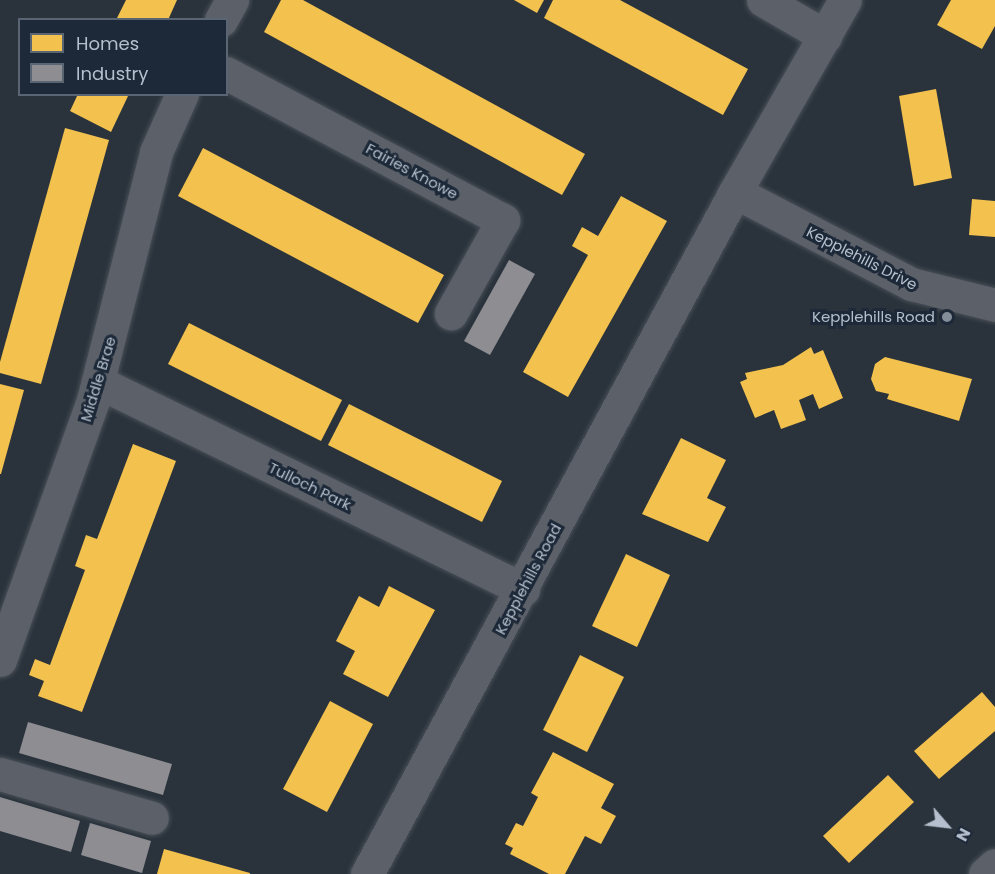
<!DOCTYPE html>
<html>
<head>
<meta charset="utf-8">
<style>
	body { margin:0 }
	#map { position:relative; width:995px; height:874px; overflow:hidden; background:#2a333c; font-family:Poppins,sans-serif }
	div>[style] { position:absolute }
	.homes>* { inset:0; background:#f2c14e }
	.industry>* { inset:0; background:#8d8d92 }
	.roads { filter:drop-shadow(0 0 2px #494f56) drop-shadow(0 0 2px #494f56) }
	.minor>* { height:33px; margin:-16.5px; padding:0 16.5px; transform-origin:16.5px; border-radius:16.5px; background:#5c6169 }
	.dots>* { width:16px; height:16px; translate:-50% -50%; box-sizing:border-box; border:3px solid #1d2938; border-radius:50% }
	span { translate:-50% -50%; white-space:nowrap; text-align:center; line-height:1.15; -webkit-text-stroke:6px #1d2938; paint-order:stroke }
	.street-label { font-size:15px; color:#b5bfcd }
	.poi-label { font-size:15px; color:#b5bfcd }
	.right { translate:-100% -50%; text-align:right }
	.legend { position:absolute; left:18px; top:18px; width:210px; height:78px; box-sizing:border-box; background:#1d2938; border:2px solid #5a6574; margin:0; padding:8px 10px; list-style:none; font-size:18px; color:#b5bfcd }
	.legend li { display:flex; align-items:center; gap:12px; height:30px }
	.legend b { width:30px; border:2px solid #5a6574 }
	.north { position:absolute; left:917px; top:796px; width:60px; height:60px; -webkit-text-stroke:4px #1d2938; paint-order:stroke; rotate:118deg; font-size:16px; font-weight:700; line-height:24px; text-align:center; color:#b5bfcd }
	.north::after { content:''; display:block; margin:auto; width:21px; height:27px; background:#b5bfcd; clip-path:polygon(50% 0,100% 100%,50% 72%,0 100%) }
</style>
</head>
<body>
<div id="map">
	<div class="homes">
		<i style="clip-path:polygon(126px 0,177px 0,168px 20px,116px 20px)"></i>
		<i style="clip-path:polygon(281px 0,303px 0,585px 154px,562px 195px,264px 32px)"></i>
		<i style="clip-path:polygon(514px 0,544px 0,537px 13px)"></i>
		<i style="clip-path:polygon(553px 0,620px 0,748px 69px,723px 115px,544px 18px)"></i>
		<i style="clip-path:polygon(951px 0,995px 0,995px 26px,982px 49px,937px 25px)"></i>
		<i style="clip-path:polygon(936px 89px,952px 178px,914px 186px,899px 96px)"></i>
		<i style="clip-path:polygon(78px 94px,129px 94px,111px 132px,70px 111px)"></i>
		<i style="clip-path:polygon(65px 128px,109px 140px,41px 384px,0 373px,0 362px)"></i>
		<i style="clip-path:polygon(203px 148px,444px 275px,418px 323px,178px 196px)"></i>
		<i style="clip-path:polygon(621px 196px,667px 221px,568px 397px,523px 372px,588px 255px,572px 246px,582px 227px,598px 236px)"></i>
		<i style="clip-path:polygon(972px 199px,995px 201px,995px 237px,969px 235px)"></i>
		<i style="clip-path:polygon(189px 323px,342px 400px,321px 441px,168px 364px)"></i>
		<i style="clip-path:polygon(811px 347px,814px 354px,823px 350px,843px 398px,819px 409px,813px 394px,799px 400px,806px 420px,781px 429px,774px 410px,755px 418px,740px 382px,747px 379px,745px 373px,783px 365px)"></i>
		<i style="clip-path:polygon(885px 357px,972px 379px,959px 421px,887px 399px,889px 394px,876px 391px,871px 379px,875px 364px)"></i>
		<i style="clip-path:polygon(0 384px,24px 390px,1px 474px,0 474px)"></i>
		<i style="clip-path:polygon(349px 404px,502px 481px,482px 522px,328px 445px)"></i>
		<i style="clip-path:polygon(681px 438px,726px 460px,707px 498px,726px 507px,708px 542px,642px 514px)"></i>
		<i style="clip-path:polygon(133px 444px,176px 461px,82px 712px,38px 696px,44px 681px,29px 675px,35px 659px,50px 665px,85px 570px,75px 566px,86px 535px,97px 539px)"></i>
		<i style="clip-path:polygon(626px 554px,670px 575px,637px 647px,592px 626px)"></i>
		<i style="clip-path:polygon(389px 586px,435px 610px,388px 697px,343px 674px,355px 651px,336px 641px,359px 596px,379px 607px)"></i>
		<i style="clip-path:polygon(580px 655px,624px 677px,587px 752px,543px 730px)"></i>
		<i style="clip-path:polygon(982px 692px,995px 707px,995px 731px,939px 779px,914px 751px)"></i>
		<i style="clip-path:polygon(330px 701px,373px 724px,327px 812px,283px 789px)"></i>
		<i style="clip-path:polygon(553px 752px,614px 784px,601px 808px,616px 816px,601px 844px,585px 836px,565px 874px,549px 874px,510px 854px,513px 848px,505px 844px,516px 823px,523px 826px,538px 797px,531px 793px)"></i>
		<i style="clip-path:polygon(888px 775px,914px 802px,849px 863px,823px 836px)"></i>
		<i style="clip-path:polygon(164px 849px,250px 873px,250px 874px,157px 874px)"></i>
	</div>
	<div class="industry">
		<i style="clip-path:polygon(509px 260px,535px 274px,490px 355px,464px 341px)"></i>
		<i style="clip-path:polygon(28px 722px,172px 764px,163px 795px,19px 753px)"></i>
		<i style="clip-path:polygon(0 797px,80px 821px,71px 852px,0 831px)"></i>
		<i style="clip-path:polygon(90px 823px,151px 841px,142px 873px,81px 855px)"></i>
	</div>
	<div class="roads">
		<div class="minor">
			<i style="left:763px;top:0;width:72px;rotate:30.1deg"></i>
			<i style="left:221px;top:20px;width:23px;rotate:-61deg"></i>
			<i style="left:226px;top:73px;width:314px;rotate:28deg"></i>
			<i style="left:503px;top:220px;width:107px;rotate:119.2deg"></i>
			<i style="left:735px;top:192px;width:199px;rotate:27.6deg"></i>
			<i style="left:911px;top:284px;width:87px;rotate:14deg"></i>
			<i style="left:98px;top:382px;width:473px;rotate:26deg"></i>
			<i style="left:0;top:660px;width:276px;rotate:-70.3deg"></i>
			<i style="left:93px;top:400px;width:256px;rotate:-75.7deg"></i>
			<i style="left:156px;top:152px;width:64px;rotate:-65.9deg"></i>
			<i style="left:0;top:774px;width:158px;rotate:16.1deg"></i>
			<i style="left:367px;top:874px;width:775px;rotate:-61.65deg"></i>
			<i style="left:735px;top:192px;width:221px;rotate:-60.2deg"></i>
			<i style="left:985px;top:874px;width:13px;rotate:-42deg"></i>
		</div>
	</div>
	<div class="dots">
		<i style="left:947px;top:317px;background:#848e9a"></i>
	</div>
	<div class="street-label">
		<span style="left:412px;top:171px;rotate:28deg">Fairies Knowe</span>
		<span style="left:862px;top:258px;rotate:27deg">Kepplehills Drive</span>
		<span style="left:98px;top:379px;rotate:-73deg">Middle Brae</span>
		<span style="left:310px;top:486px;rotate:26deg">Tulloch Park</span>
		<span style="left:528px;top:579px;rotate:-62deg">Kepplehills Road</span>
	</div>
	<div class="poi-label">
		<span class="right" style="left:935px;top:317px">Kepplehills Road</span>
	</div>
	<ul class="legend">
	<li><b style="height:16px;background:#f2c14e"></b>Homes</li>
	<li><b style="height:16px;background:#8d8d92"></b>Industry</li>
	</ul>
	<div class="north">N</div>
</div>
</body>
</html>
